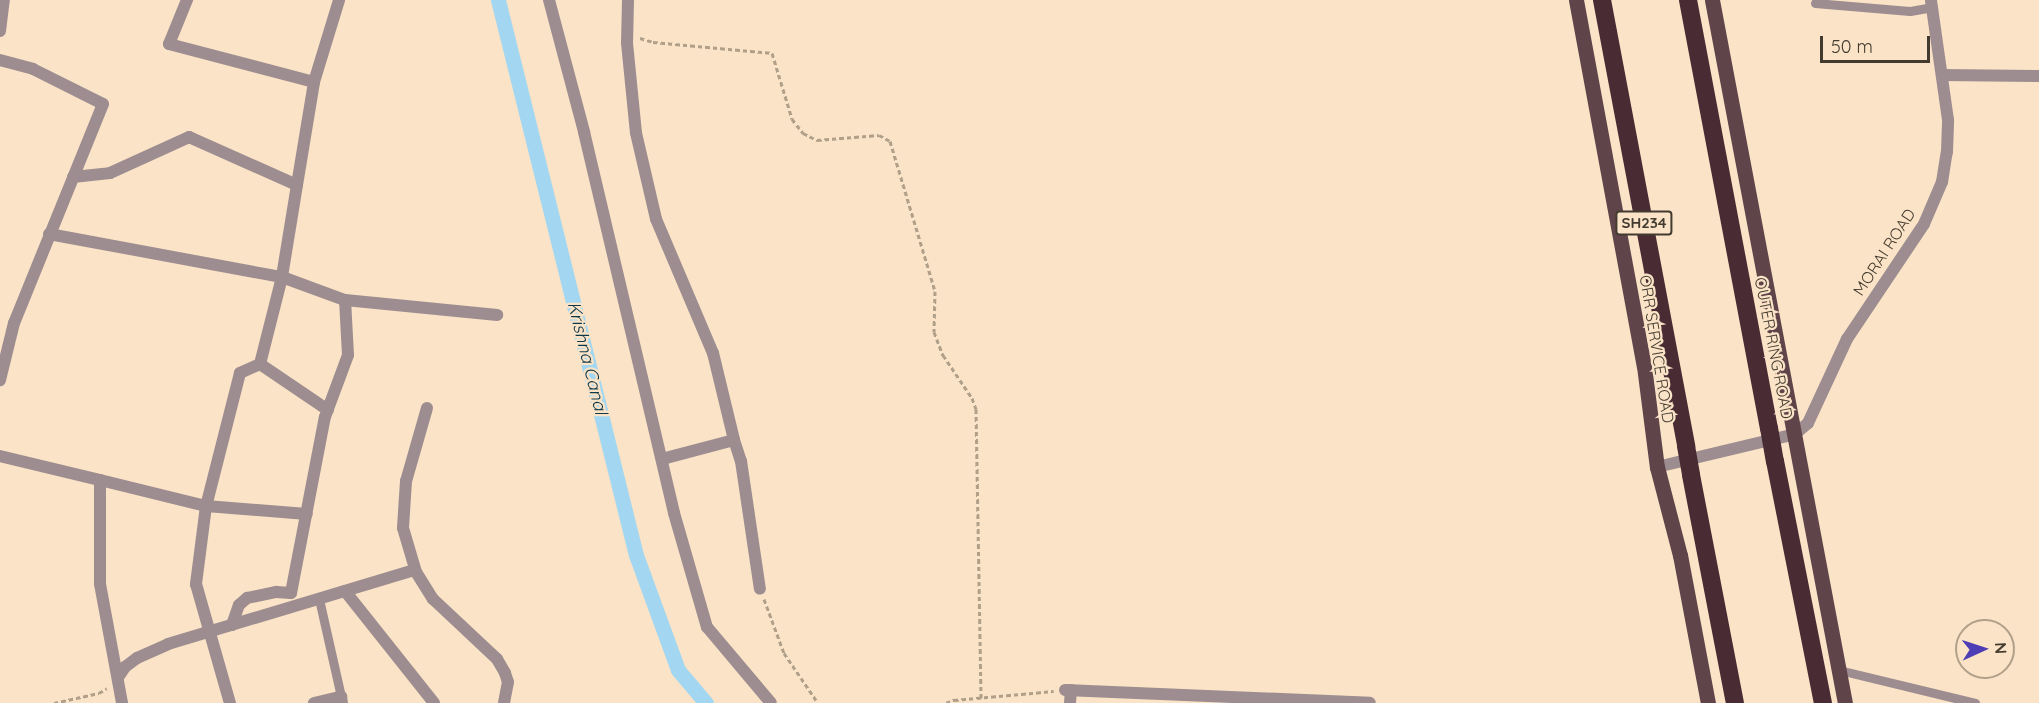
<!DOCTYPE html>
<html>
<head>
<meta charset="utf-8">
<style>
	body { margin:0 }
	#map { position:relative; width:2039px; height:703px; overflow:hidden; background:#fae3c6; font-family:Quicksand,sans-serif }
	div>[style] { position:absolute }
	.canal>* { height:15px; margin:-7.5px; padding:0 7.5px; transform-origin:7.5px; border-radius:7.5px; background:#a3d7f1 }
	.path>* { height:3px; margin-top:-1.5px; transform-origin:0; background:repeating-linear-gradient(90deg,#b09f89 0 4.5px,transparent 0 7.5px) }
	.service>* { height:9px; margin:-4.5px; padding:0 4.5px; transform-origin:4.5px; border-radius:4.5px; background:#9d8d90 }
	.minor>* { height:12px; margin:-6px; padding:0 6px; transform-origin:6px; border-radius:6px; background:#9d8d90 }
	.tertiary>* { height:12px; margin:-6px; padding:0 6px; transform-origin:6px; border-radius:6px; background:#9d8d90 }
	.primary>* { height:15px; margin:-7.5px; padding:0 7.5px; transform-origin:7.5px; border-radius:7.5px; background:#5f444a }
	.motorway>* { height:18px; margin:-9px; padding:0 9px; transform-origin:9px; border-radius:9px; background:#492b33 }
	.motorway-bridge>* { height:18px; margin:-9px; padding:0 9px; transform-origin:9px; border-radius:9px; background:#492b33 }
	span { translate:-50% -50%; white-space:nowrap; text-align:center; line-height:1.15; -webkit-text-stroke:4.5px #fae3c6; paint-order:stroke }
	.shield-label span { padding:2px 4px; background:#fae3c6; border:2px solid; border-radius:4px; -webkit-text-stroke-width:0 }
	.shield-label { font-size:15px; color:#443b30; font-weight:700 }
	.street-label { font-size:16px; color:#443b30 }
	.water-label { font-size:18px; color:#0c384a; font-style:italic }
	.north { position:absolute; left:1955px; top:619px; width:60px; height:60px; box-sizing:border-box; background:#fae3c6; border:2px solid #b1a08a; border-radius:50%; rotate:87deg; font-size:16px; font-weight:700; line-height:24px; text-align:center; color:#443b30 }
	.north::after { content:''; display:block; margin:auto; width:21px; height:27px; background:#4d3eb5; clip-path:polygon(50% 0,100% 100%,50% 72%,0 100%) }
	.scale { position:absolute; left:1820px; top:36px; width:110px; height:27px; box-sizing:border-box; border:3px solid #443b30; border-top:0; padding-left:8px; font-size:18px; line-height:21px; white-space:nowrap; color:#443b30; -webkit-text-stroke:4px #fae3c6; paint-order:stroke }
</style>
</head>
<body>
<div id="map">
	<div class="canal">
		<i style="left:498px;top:0;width:572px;rotate:76.04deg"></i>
		<i style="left:636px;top:555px;width:122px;rotate:69.9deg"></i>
		<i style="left:678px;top:670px;width:43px;rotate:49.7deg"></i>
	</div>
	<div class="path">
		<i style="left:640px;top:38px;width:14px;rotate:17deg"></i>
		<i style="left:653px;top:42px;width:120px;rotate:5.3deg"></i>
		<i style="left:772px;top:53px;width:69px;rotate:73.1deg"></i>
		<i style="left:792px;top:119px;width:18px;rotate:52deg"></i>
		<i style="left:803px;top:133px;width:16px;rotate:27deg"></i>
		<i style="left:817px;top:140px;width:62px;rotate:-4.6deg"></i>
		<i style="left:879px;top:135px;width:13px;rotate:29deg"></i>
		<i style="left:890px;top:141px;width:157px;rotate:73.3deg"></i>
		<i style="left:935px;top:291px;width:41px;rotate:91.4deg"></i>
		<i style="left:934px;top:332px;width:25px;rotate:69deg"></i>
		<i style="left:943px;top:355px;width:52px;rotate:56deg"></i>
		<i style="left:972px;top:398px;width:12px;rotate:70deg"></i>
		<i style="left:976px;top:409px;width:289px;rotate:89deg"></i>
		<i style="left:764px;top:599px;width:58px;rotate:69.7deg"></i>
		<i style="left:784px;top:653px;width:60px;rotate:55.8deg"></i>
		<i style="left:54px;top:703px;width:46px;rotate:-12.5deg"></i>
		<i style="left:99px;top:693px;width:9px;rotate:-32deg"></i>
		<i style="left:946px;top:703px;width:9px;rotate:-21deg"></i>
		<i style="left:954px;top:700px;width:100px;rotate:-5.1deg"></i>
	</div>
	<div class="service">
		<i style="left:1815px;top:3px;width:95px;rotate:4.8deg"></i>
		<i style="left:1910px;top:11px;width:23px;rotate:-10deg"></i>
		<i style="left:319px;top:599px;width:100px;rotate:77.3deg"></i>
		<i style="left:1839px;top:670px;width:140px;rotate:13.6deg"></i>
	</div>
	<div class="minor">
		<i style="left:549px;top:0;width:137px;rotate:75.1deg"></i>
		<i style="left:584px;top:132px;width:391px;rotate:76.7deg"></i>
		<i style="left:674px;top:513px;width:119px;rotate:73.9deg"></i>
		<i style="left:707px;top:627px;width:99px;rotate:49.9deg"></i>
		<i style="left:628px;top:0;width:43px;rotate:91.3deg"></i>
		<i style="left:627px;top:43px;width:90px;rotate:84.3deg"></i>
		<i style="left:636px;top:133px;width:88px;rotate:76.9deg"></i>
		<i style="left:656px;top:219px;width:146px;rotate:67deg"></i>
		<i style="left:713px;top:353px;width:89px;rotate:76.4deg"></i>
		<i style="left:734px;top:440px;width:74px;rotate:165.2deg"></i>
		<i style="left:0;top:31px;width:31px;rotate:-83deg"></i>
		<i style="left:0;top:60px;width:34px;rotate:15deg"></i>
		<i style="left:33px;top:69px;width:78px;rotate:26.6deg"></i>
		<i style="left:103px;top:104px;width:236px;rotate:112.1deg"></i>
		<i style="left:14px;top:323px;width:59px;rotate:103.8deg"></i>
		<i style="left:1942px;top:75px;width:97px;rotate:0.6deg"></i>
		<i style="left:314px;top:82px;width:86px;rotate:-73deg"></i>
		<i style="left:73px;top:177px;width:37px;rotate:-6deg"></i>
		<i style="left:110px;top:173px;width:87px;rotate:-24.5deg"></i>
		<i style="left:189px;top:137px;width:118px;rotate:24deg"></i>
		<i style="left:297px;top:185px;width:104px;rotate:-80.6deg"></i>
		<i style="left:314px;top:82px;width:150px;rotate:-165.3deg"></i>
		<i style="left:169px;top:44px;width:48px;rotate:-67.8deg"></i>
		<i style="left:297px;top:185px;width:93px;rotate:99.3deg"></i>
		<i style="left:282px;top:277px;width:67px;rotate:20.1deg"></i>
		<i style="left:345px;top:300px;width:153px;rotate:5.6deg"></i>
		<i style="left:49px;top:234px;width:237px;rotate:10.5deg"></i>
		<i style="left:282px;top:277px;width:90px;rotate:104.2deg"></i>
		<i style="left:260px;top:364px;width:22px;rotate:156deg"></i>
		<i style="left:240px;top:373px;width:137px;rotate:104.3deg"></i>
		<i style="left:206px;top:506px;width:79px;rotate:97.3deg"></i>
		<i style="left:196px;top:584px;width:124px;rotate:74.1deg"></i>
		<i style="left:260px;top:364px;width:82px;rotate:34.1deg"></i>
		<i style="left:427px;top:408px;width:76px;rotate:106deg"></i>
		<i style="left:406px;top:481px;width:47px;rotate:93.7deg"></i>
		<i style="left:403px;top:528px;width:46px;rotate:73.5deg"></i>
		<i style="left:416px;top:572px;width:32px;rotate:58deg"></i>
		<i style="left:433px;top:599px;width:88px;rotate:43.2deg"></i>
		<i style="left:497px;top:659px;width:16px;rotate:60deg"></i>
		<i style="left:505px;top:673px;width:9px;rotate:72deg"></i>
		<i style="left:508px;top:682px;width:21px;rotate:101deg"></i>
		<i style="left:734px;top:440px;width:22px;rotate:72deg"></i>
		<i style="left:741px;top:461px;width:129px;rotate:81.6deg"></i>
		<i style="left:0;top:456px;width:103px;rotate:13.5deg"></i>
		<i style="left:100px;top:480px;width:104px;rotate:90deg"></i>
		<i style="left:100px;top:584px;width:121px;rotate:79.5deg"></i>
		<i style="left:100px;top:480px;width:109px;rotate:13.8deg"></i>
		<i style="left:206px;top:506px;width:101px;rotate:4.5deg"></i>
		<i style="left:345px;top:591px;width:143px;rotate:51.5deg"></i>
		<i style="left:232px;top:625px;width:21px;rotate:-71deg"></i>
		<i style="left:239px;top:605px;width:11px;rotate:-41deg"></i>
		<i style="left:247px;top:598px;width:30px;rotate:-12deg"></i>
		<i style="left:276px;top:592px;width:15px;rotate:4deg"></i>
		<i style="left:291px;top:593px;width:179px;rotate:-79.1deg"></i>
		<i style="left:325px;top:417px;width:66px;rotate:-69.6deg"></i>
		<i style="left:348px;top:355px;width:55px;rotate:-93.1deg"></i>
		<i style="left:119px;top:676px;width:11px;rotate:-56deg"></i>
		<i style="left:125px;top:667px;width:15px;rotate:-37deg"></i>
		<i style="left:137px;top:658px;width:34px;rotate:-24deg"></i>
		<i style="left:168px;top:644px;width:258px;rotate:-16.7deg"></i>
		<i style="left:1065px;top:690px;width:305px;rotate:2.4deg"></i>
		<i style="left:314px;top:703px;width:28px;rotate:-13deg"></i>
		<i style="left:341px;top:697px;width:6px;rotate:81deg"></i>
		<i style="left:1070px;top:703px;width:13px;rotate:-86deg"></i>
	</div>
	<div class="tertiary">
		<i style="left:1657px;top:467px;width:142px;rotate:-13.4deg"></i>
		<i style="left:1795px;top:434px;width:17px;rotate:-40deg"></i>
		<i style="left:1808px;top:423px;width:93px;rotate:-65.1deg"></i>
		<i style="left:1847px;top:339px;width:138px;rotate:-56.2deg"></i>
		<i style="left:1924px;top:224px;width:46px;rotate:-66.8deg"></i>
		<i style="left:1942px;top:182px;width:30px;rotate:-81deg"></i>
		<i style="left:1947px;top:152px;width:32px;rotate:-88deg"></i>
		<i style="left:1948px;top:120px;width:121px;rotate:-98.1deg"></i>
	</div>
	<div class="primary">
		<i style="left:1576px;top:0;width:372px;rotate:79.5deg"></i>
		<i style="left:1644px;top:366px;width:102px;rotate:82.7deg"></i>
		<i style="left:1657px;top:467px;width:91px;rotate:75.4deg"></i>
		<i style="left:1680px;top:555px;width:151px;rotate:79.3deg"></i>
		<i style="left:1712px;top:0;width:715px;rotate:79.29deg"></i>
	</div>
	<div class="motorway">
		<i style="left:1602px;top:0;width:454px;rotate:79.3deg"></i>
		<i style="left:1688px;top:0;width:436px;rotate:79.3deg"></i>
		<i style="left:1775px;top:461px;width:247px;rotate:78.8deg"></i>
		<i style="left:1691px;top:475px;width:232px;rotate:79.1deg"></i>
	</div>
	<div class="motorway-bridge">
		<i style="left:1769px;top:428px;width:34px;rotate:80deg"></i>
		<i style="left:1686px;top:446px;width:29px;rotate:80deg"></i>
	</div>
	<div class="shield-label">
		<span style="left:1644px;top:223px">SH234</span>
	</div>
	<div class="street-label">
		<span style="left:1884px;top:252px;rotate:-57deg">MORAI ROAD</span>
		<span style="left:1774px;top:348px;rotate:79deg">OUTER RING ROAD</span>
		<span style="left:1657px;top:349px;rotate:81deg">ORR SERVICE ROAD</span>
	</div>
	<div class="water-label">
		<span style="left:587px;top:358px;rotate:76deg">Krishna Canal</span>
	</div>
	<div class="north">N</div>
	<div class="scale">50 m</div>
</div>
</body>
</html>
